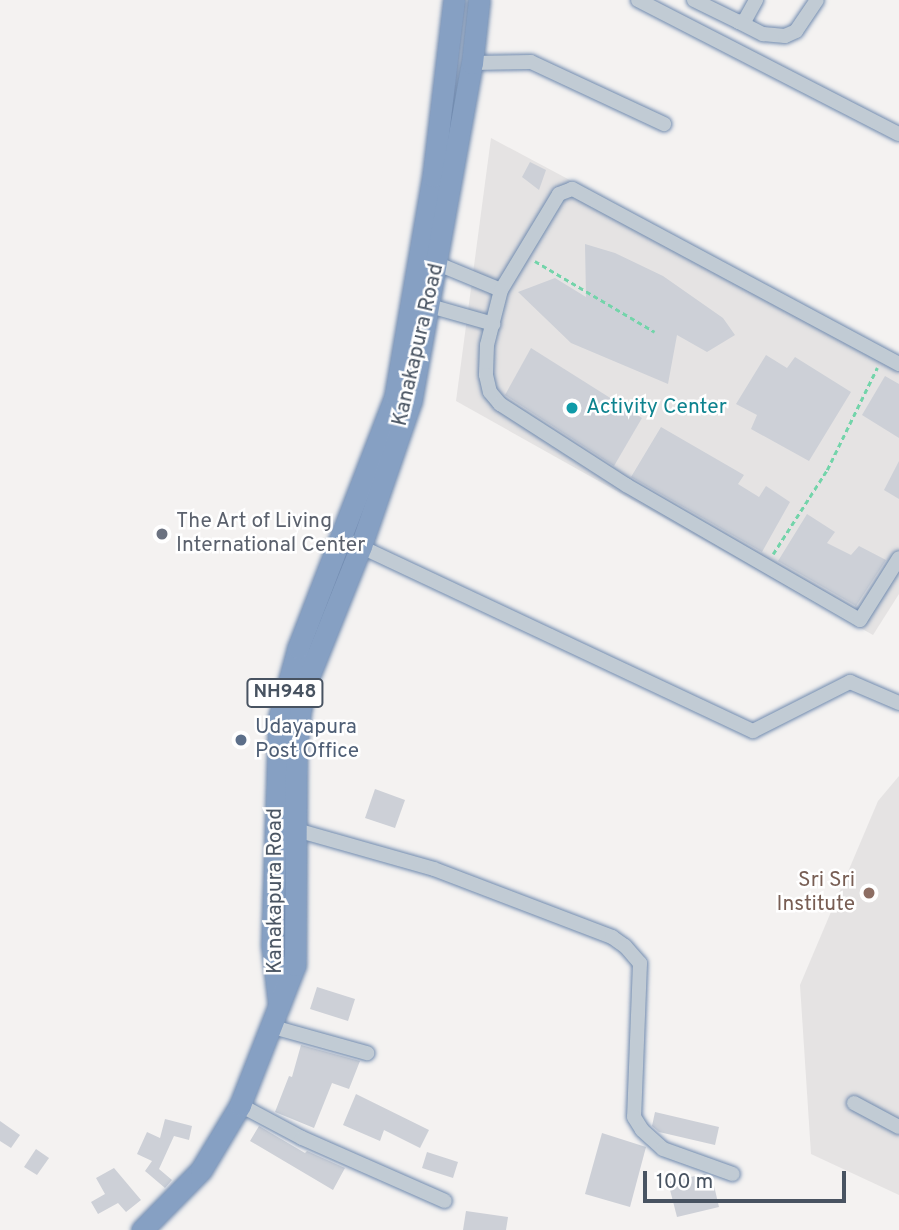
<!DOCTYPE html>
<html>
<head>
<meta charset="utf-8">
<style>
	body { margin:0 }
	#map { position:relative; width:899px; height:1230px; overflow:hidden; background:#f4f2f1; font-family:Overpass,sans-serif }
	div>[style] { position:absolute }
	.education>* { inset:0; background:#e5e3e3 }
	.building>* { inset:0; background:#cdd0d7 }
	.path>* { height:2.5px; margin-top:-1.25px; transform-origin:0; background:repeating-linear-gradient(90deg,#73d4aa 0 5px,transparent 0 8.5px) }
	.roads { filter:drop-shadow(0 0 2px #718baf) drop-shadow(0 0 2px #718baf) }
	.minor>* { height:14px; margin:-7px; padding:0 7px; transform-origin:7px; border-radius:7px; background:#c1cbd4 }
	.highway>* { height:21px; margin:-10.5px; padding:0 10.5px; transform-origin:10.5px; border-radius:10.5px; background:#86a0c3 }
	.dots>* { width:19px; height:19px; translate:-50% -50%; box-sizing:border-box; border:4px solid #fff; border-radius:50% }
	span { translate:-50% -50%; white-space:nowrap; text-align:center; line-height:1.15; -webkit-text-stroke:5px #fff; paint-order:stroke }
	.shield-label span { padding:2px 5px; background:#fff; border:2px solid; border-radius:5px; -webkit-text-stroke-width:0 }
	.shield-label { font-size:19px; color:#485361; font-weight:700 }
	.street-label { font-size:21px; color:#485361 }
	.culture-label { font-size:21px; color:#0d838f }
	.left { translate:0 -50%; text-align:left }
	.worship-label { font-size:21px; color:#5b616d }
	.service-label { font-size:21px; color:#4e5e75 }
	.education-label { font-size:21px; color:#785e54 }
	.right { translate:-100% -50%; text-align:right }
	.scale { position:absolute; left:643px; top:1171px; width:203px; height:32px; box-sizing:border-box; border:4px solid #485361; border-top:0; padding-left:9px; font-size:21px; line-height:24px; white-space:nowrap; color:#485361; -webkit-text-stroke:5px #fff; paint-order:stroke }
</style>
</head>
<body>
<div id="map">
	<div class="education">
		<i style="clip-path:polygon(491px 138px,899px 356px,899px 594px,873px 635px,456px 401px)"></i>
		<i style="clip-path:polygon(899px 776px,899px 1195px,811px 1154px,800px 985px,878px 801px)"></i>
	</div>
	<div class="building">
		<i style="clip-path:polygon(530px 162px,546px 170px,539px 190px,522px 177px)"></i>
		<i style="clip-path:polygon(585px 244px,615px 253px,663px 276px,723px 318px,735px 335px,707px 352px,677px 335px,668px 384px,571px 343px,518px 292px,555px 278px,586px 297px)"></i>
		<i style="clip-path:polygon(531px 348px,642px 418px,614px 466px,505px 395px)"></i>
		<i style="clip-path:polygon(766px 355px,787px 368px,795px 357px,851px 392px,809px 461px,751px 429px,757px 415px,736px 404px)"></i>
		<i style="clip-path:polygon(885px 376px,899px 384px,899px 438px,862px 415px)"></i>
		<i style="clip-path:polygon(661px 427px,744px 475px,738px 484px,759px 497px,766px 486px,790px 502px,762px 552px,631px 477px)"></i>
		<i style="clip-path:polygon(899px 461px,899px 499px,884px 490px)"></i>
		<i style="clip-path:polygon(807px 514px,835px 532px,827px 543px,851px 555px,859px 546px,886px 560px,856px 606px,778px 561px)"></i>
		<i style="clip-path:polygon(375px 789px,405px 800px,395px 828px,365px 818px)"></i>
		<i style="clip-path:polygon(317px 987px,355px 999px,348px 1021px,310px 1009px)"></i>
		<i style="clip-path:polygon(301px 1045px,360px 1061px,349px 1089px,332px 1083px,314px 1128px,275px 1112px,289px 1076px,292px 1077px)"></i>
		<i style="clip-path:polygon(356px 1094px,429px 1130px,420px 1148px,384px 1130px,380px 1141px,343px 1125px)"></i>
		<i style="clip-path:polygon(655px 1112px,719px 1127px,715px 1145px,659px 1132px,652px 1126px)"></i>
		<i style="clip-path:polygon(165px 1119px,192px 1126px,189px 1140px,174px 1136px,159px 1169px,172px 1180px,165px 1188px,145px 1171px,152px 1161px,137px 1154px,147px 1132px,160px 1138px)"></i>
		<i style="clip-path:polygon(0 1121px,20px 1135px,11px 1148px,0 1141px)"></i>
		<i style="clip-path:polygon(259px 1126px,305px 1153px,307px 1151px,345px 1168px,333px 1190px,250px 1141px)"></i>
		<i style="clip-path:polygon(602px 1133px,646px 1147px,630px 1207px,585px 1194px)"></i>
		<i style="clip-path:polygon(36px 1149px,49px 1158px,37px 1175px,24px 1167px)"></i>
		<i style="clip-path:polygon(427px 1152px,458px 1162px,453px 1178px,422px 1168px)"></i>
		<i style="clip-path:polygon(114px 1168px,141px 1200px,126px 1212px,118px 1203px,98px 1214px,91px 1202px,105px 1194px,96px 1178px)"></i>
		<i style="clip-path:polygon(704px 1174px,712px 1177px,719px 1207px,677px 1217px,668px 1182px)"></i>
		<i style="clip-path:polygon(466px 1211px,508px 1217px,506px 1230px,463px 1230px)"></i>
	</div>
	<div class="path">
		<i style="left:535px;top:261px;width:139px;rotate:30.6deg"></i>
		<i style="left:773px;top:554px;width:100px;rotate:-57.3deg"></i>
		<i style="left:827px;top:470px;width:114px;rotate:-63.9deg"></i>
	</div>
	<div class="roads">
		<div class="minor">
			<i style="left:638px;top:0;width:293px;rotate:27.2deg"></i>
			<i style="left:694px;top:0;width:50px;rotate:26.1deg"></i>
			<i style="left:739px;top:22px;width:6px;rotate:-18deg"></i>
			<i style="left:745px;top:20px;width:23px;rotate:-61deg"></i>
			<i style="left:739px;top:22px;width:27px;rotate:27deg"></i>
			<i style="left:763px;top:34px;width:22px;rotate:5deg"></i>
			<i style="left:785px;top:36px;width:12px;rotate:-24deg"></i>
			<i style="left:796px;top:31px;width:37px;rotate:-56deg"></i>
			<i style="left:472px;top:63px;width:59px;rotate:-1deg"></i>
			<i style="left:531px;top:62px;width:147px;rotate:25deg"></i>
			<i style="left:438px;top:264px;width:68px;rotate:22.4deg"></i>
			<i style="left:430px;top:306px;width:66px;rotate:15.9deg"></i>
			<i style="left:899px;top:364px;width:371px;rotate:-151.8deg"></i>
			<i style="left:572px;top:189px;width:14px;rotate:159deg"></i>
			<i style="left:559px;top:194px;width:112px;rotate:121.1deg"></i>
			<i style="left:501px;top:290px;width:57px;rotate:104.3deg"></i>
			<i style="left:487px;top:345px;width:30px;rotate:92deg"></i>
			<i style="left:486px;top:375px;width:17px;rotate:77deg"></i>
			<i style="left:490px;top:392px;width:16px;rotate:50deg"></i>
			<i style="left:500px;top:404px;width:150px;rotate:32.7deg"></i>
			<i style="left:626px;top:485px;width:270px;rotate:30deg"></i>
			<i style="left:860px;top:620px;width:73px;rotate:-57.8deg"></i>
			<i style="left:353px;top:543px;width:442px;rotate:25.2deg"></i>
			<i style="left:753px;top:731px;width:109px;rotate:-26.8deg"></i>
			<i style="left:850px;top:682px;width:53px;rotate:23.2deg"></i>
			<i style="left:296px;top:830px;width:143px;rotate:15.8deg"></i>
			<i style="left:434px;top:869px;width:191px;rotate:20.9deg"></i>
			<i style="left:612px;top:937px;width:16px;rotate:35deg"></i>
			<i style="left:625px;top:946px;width:23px;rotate:49deg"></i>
			<i style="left:640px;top:963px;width:154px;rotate:92.2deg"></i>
			<i style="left:634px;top:1117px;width:15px;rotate:58deg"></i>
			<i style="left:642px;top:1130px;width:28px;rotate:42deg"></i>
			<i style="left:663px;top:1149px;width:74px;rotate:19.7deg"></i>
			<i style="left:273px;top:1027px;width:98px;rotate:15.5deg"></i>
			<i style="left:854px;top:1103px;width:51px;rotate:28.1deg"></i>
			<i style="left:240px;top:1105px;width:70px;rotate:28deg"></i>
			<i style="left:302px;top:1138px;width:156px;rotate:23.8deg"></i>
		</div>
		<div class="highway">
			<i style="left:279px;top:1006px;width:61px;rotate:-96.5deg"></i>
			<i style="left:272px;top:945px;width:227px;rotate:-88.2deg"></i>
			<i style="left:279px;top:718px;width:73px;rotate:-74.8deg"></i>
			<i style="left:298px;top:648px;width:270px;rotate:-68.9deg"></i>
			<i style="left:395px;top:396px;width:223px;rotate:-80.2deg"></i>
			<i style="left:433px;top:176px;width:177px;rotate:-83.2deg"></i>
			<i style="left:142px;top:1230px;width:84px;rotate:-45.5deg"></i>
			<i style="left:201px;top:1170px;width:76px;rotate:-59deg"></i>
			<i style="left:240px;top:1105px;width:150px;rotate:-68.6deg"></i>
			<i style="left:295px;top:965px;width:216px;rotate:-89.7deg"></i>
			<i style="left:296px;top:749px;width:38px;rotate:-84deg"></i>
			<i style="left:300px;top:711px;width:36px;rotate:-76deg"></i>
			<i style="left:309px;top:676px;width:140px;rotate:-68.2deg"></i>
			<i style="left:361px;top:546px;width:153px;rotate:-71deg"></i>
			<i style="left:411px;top:401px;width:343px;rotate:-79.8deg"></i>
			<i style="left:472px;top:63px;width:63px;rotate:-83.7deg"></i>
		</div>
	</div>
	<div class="dots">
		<i style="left:572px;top:408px;background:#0f9aa8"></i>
		<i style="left:162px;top:534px;background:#6b7280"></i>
		<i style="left:241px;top:740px;background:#5c6f8a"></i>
		<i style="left:869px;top:893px;background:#8d6e63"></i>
	</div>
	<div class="shield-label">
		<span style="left:285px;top:693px">NH948</span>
	</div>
	<div class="street-label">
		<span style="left:419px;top:345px;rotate:-77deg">Kanakapura Road</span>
		<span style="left:276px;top:891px;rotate:-90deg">Kanakapura Road</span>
	</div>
	<div class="culture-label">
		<span class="left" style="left:586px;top:408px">Activity Center</span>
	</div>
	<div class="worship-label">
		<span class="left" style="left:176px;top:534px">The Art of Living<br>International Center</span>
	</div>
	<div class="service-label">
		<span class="left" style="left:255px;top:740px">Udayapura<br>Post Office</span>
	</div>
	<div class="education-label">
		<span class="right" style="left:855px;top:893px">Sri Sri<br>Institute</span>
	</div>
	<div class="scale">100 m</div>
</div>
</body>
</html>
